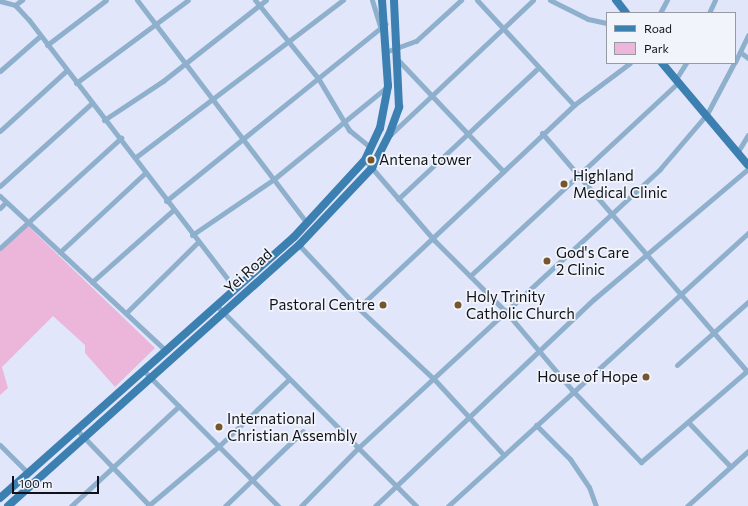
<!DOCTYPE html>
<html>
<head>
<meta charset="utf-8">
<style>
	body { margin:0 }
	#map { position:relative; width:748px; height:506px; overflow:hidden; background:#e2e6fa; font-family:Commissioner,sans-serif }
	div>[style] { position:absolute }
	.green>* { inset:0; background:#ecb5da }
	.street>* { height:5px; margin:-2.5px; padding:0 2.5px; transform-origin:2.5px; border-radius:2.5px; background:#8eb0cc }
	.primary>* { height:8px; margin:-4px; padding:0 4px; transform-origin:4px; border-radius:4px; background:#3c80b2 }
	.dots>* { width:11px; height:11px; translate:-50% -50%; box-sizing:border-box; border:2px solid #f2f4fc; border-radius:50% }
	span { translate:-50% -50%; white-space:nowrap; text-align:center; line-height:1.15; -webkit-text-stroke:3.5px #f2f4fc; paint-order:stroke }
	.poi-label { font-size:15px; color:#101218 }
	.left { translate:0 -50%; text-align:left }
	.right { translate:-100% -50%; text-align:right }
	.street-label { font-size:15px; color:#101218 }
	.legend { position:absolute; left:606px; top:12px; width:130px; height:52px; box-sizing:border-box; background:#f2f4fc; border:1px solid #989aa1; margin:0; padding:5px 7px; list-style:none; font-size:12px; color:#101218 }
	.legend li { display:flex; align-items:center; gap:8px; height:20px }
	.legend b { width:20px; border:1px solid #989aa1 }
	.scale { position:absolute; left:12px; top:476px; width:87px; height:18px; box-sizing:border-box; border:2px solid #101218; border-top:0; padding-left:5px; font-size:12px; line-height:14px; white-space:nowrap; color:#101218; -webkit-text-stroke:3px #f2f4fc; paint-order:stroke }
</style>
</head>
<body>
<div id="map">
	<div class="green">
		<i style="clip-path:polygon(28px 226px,155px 348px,115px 387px,85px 353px,85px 345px,53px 316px,2px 367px,8px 388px,0 395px,0 251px)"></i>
	</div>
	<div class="street">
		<i style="left:137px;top:0;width:280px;rotate:52.7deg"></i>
		<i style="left:255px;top:0;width:100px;rotate:51.1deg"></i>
		<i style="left:318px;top:78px;width:61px;rotate:59.2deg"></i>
		<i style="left:349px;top:130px;width:28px;rotate:39deg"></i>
		<i style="left:372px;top:0;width:28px;rotate:73deg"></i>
		<i style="left:477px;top:0;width:143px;rotate:47.3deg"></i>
		<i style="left:550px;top:0;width:42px;rotate:26.6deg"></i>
		<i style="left:588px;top:19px;width:19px;rotate:12deg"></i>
		<i style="left:0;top:1px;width:16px;rotate:15deg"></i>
		<i style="left:15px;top:5px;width:21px;rotate:47deg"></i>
		<i style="left:29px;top:20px;width:338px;rotate:52.5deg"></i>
		<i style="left:15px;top:5px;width:9px;rotate:-36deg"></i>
		<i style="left:660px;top:13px;width:15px;rotate:-62deg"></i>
		<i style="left:709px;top:13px;width:14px;rotate:-65deg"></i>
		<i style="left:47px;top:45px;width:74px;rotate:-37.3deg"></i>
		<i style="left:388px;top:51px;width:30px;rotate:-20deg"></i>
		<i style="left:416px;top:41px;width:61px;rotate:-42.3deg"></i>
		<i style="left:740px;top:52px;width:10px;rotate:37deg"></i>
		<i style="left:399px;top:61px;width:151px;rotate:46.6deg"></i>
		<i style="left:735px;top:62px;width:30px;rotate:-64deg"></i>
		<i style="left:0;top:71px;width:53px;rotate:-41.2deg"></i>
		<i style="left:676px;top:79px;width:19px;rotate:-58deg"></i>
		<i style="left:76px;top:83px;width:139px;rotate:-36.5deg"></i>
		<i style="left:104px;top:120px;width:71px;rotate:-33.5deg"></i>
		<i style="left:163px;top:81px;width:131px;rotate:-38.2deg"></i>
		<i style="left:0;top:131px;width:89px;rotate:-42.3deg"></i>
		<i style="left:542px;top:133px;width:314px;rotate:49.3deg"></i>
		<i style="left:391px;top:134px;width:195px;rotate:-43.3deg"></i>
		<i style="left:737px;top:153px;width:21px;rotate:-59deg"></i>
		<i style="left:136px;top:157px;width:260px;rotate:-37.2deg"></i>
		<i style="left:365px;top:160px;width:106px;rotate:49.2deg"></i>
		<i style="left:434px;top:240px;width:103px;rotate:45deg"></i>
		<i style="left:507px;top:313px;width:101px;rotate:49.8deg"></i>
		<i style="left:572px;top:390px;width:100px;rotate:46.2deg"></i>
		<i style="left:641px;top:462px;width:141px;rotate:-40.7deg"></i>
		<i style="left:0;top:186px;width:124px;rotate:-42.1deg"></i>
		<i style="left:0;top:196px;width:226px;rotate:43deg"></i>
		<i style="left:398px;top:199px;width:192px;rotate:-43.1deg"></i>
		<i style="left:166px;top:201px;width:282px;rotate:-38.9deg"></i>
		<i style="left:0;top:208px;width:8px;rotate:-45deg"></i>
		<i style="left:192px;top:235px;width:99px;rotate:-34.3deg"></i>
		<i style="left:274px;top:179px;width:147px;rotate:-39.2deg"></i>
		<i style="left:298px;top:244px;width:88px;rotate:46.8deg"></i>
		<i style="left:358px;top:308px;width:104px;rotate:43.1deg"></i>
		<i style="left:434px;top:379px;width:103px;rotate:47.4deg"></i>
		<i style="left:0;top:248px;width:164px;rotate:-42.3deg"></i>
		<i style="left:60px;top:252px;width:116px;rotate:-42.9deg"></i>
		<i style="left:470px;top:276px;width:285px;rotate:-42.9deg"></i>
		<i style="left:92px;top:282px;width:108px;rotate:-41.6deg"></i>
		<i style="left:216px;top:305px;width:284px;rotate:45.1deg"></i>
		<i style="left:358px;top:308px;width:296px;rotate:-43.2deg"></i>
		<i style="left:574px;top:105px;width:70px;rotate:-36.9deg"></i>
		<i style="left:126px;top:313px;width:101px;rotate:-44.6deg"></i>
		<i style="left:677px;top:365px;width:95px;rotate:-41.6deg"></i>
		<i style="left:143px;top:370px;width:192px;rotate:45.2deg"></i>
		<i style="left:690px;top:424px;width:59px;rotate:46.4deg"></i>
		<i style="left:536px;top:425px;width:48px;rotate:45deg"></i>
		<i style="left:570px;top:459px;width:34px;rotate:56deg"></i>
		<i style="left:589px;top:487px;width:20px;rotate:70deg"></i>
		<i style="left:77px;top:430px;width:105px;rotate:46.2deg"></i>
		<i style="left:0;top:445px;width:40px;rotate:45deg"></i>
		<i style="left:71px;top:506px;width:147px;rotate:-42.8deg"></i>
		<i style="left:148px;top:506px;width:93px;rotate:-40.2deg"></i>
		<i style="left:219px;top:446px;width:97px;rotate:-43.7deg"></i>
		<i style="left:225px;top:506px;width:108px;rotate:-43.9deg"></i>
		<i style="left:301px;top:506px;width:81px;rotate:-45.5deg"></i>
		<i style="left:358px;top:448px;width:411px;rotate:-42.7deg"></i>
		<i style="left:660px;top:169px;width:72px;rotate:-49.5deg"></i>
		<i style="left:707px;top:114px;width:58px;rotate:-62.1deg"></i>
		<i style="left:375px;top:506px;width:301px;rotate:-43.4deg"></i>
		<i style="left:594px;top:299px;width:202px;rotate:-40.2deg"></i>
		<i style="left:448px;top:506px;width:406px;rotate:-42.3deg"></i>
		<i style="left:687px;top:506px;width:82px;rotate:-42deg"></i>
	</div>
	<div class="primary">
		<i style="left:616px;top:0;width:16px;rotate:52deg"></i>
		<i style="left:662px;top:63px;width:133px;rotate:49.9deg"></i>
		<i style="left:0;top:498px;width:393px;rotate:-41.6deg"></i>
		<i style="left:294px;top:237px;width:105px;rotate:-47.3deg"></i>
		<i style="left:365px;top:160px;width:35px;rotate:-65deg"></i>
		<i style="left:380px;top:128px;width:43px;rotate:-79.2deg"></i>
		<i style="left:388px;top:86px;width:86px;rotate:-94deg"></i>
		<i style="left:8px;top:506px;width:391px;rotate:-41.9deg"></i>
		<i style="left:299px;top:245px;width:106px;rotate:-46.5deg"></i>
		<i style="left:372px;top:168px;width:37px;rotate:-63deg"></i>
		<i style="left:389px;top:135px;width:30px;rotate:-70deg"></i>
		<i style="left:399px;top:107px;width:107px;rotate:-92.7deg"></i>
	</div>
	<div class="dots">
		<i style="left:371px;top:160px;background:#76572c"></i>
		<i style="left:564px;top:184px;background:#76572c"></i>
		<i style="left:547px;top:261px;background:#76572c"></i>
		<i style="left:383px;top:305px;background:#76572c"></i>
		<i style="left:458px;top:305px;background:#76572c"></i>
		<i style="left:646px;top:377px;background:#76572c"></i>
		<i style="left:219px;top:427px;background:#76572c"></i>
	</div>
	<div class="poi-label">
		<span class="left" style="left:379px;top:160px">Antena tower</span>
		<span class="left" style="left:573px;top:184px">Highland<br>Medical Clinic</span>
		<span class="left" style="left:556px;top:261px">God's Care<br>2 Clinic</span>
		<span class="left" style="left:466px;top:305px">Holy Trinity<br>Catholic Church</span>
		<span class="right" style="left:375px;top:305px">Pastoral Centre</span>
		<span class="right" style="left:638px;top:377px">House of Hope</span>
		<span class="left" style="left:227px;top:427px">International<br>Christian Assembly</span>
	</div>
	<div class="street-label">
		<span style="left:248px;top:271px;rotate:-42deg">Yei Road</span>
	</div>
	<ul class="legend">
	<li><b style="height:5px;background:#3c80b2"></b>Road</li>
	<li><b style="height:11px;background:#ecb5da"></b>Park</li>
	</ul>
	<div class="scale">100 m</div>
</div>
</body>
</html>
